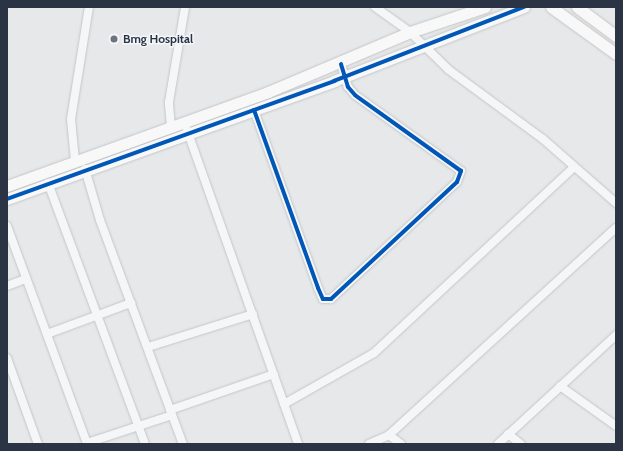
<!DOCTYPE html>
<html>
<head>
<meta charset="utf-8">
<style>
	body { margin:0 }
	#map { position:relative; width:623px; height:451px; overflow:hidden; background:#e6e8ea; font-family:Cabin,sans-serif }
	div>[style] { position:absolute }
	.roads { filter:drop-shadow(0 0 1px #c4c6c8) drop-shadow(0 0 1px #c4c6c8) }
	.street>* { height:8px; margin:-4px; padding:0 4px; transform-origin:4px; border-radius:4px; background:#f5f6f7 }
	.secondary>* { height:11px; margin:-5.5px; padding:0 5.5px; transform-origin:5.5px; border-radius:5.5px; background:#f8f8f8 }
	.cycleway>* { height:4px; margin:-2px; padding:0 2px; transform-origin:2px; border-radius:2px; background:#0057b8 }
	.dots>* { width:11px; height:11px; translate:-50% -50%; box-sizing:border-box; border:2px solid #f4f6f9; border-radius:50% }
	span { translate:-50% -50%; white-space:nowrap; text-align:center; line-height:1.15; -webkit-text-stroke:3px #f4f6f9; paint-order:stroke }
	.poi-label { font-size:12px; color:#2b3445; font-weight:700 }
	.left { translate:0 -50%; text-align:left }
	.frame { position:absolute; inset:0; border:8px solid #2b3445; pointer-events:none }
</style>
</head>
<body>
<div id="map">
	<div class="roads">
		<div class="street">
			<i style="left:375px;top:7px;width:43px;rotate:35.5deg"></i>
			<i style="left:410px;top:32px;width:54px;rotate:44.3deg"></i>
			<i style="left:449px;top:70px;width:117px;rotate:36.3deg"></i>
			<i style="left:543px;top:139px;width:97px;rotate:41.2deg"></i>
			<i style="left:254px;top:110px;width:189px;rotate:70.2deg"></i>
			<i style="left:318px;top:288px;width:12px;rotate:66deg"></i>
			<i style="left:323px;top:299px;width:8px"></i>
			<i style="left:331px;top:299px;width:172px;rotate:-42.9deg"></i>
			<i style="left:457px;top:182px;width:12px;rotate:-70deg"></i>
			<i style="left:461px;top:171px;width:130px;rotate:-144.4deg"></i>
			<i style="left:355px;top:95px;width:11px;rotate:-131deg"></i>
			<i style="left:348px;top:87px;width:24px;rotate:-107deg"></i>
			<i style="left:171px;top:127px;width:25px;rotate:-95deg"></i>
			<i style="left:169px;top:102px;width:96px;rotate:-80.4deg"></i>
			<i style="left:187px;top:130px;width:333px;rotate:70.5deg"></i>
			<i style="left:75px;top:161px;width:42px;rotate:-95.4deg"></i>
			<i style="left:71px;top:119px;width:113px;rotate:-80.9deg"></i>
			<i style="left:85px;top:169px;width:53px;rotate:73.6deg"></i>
			<i style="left:100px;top:220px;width:239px;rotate:69.7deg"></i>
			<i style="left:48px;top:183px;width:278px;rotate:69.6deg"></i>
			<i style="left:7px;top:226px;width:232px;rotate:69.8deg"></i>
			<i style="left:7px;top:286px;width:19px;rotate:-21deg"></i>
			<i style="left:47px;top:334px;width:90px;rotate:-20.3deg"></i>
			<i style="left:148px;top:347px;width:110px;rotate:-17.4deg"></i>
			<i style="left:7px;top:358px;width:91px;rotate:70.2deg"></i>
			<i style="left:560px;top:386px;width:69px;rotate:35.5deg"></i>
			<i style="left:284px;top:404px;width:103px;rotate:-29.5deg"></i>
			<i style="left:374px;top:353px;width:273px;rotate:-42.9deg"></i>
			<i style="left:170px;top:410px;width:110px;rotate:-19.1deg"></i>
			<i style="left:508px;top:434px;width:16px;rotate:38deg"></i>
			<i style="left:389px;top:435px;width:15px;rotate:37deg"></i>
			<i style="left:87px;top:443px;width:89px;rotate:-18.2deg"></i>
			<i style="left:369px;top:444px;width:22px;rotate:-24deg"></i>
			<i style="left:389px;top:435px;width:307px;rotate:-42.4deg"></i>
			<i style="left:498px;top:444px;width:161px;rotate:-42.7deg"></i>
		</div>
		<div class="secondary">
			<i style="left:551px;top:7px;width:80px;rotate:35.9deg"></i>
			<i style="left:577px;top:7px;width:49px;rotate:36.6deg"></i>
			<i style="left:7px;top:186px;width:277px;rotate:-19.8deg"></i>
			<i style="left:268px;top:92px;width:154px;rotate:-22.9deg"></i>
			<i style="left:410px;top:32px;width:79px;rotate:-18.4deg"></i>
			<i style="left:7px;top:199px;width:348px;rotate:-19.8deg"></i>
			<i style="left:334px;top:81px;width:204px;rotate:-21.3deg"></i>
		</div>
	</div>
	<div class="cycleway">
		<i style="left:254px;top:110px;width:189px;rotate:70.2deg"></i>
		<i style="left:318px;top:288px;width:12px;rotate:66deg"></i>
		<i style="left:323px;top:299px;width:8px"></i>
		<i style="left:331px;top:299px;width:172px;rotate:-42.9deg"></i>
		<i style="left:457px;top:182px;width:12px;rotate:-70deg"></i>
		<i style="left:461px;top:171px;width:130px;rotate:-144.4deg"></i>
		<i style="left:355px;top:95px;width:11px;rotate:-131deg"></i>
		<i style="left:348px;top:87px;width:24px;rotate:-107deg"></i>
		<i style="left:7px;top:199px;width:348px;rotate:-19.8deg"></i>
		<i style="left:334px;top:81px;width:204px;rotate:-21.3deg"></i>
	</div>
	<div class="dots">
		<i style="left:114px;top:39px;background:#6c737f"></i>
	</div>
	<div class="poi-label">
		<span class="left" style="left:123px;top:39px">Bmg Hospital</span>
	</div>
	<div class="frame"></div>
</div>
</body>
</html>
